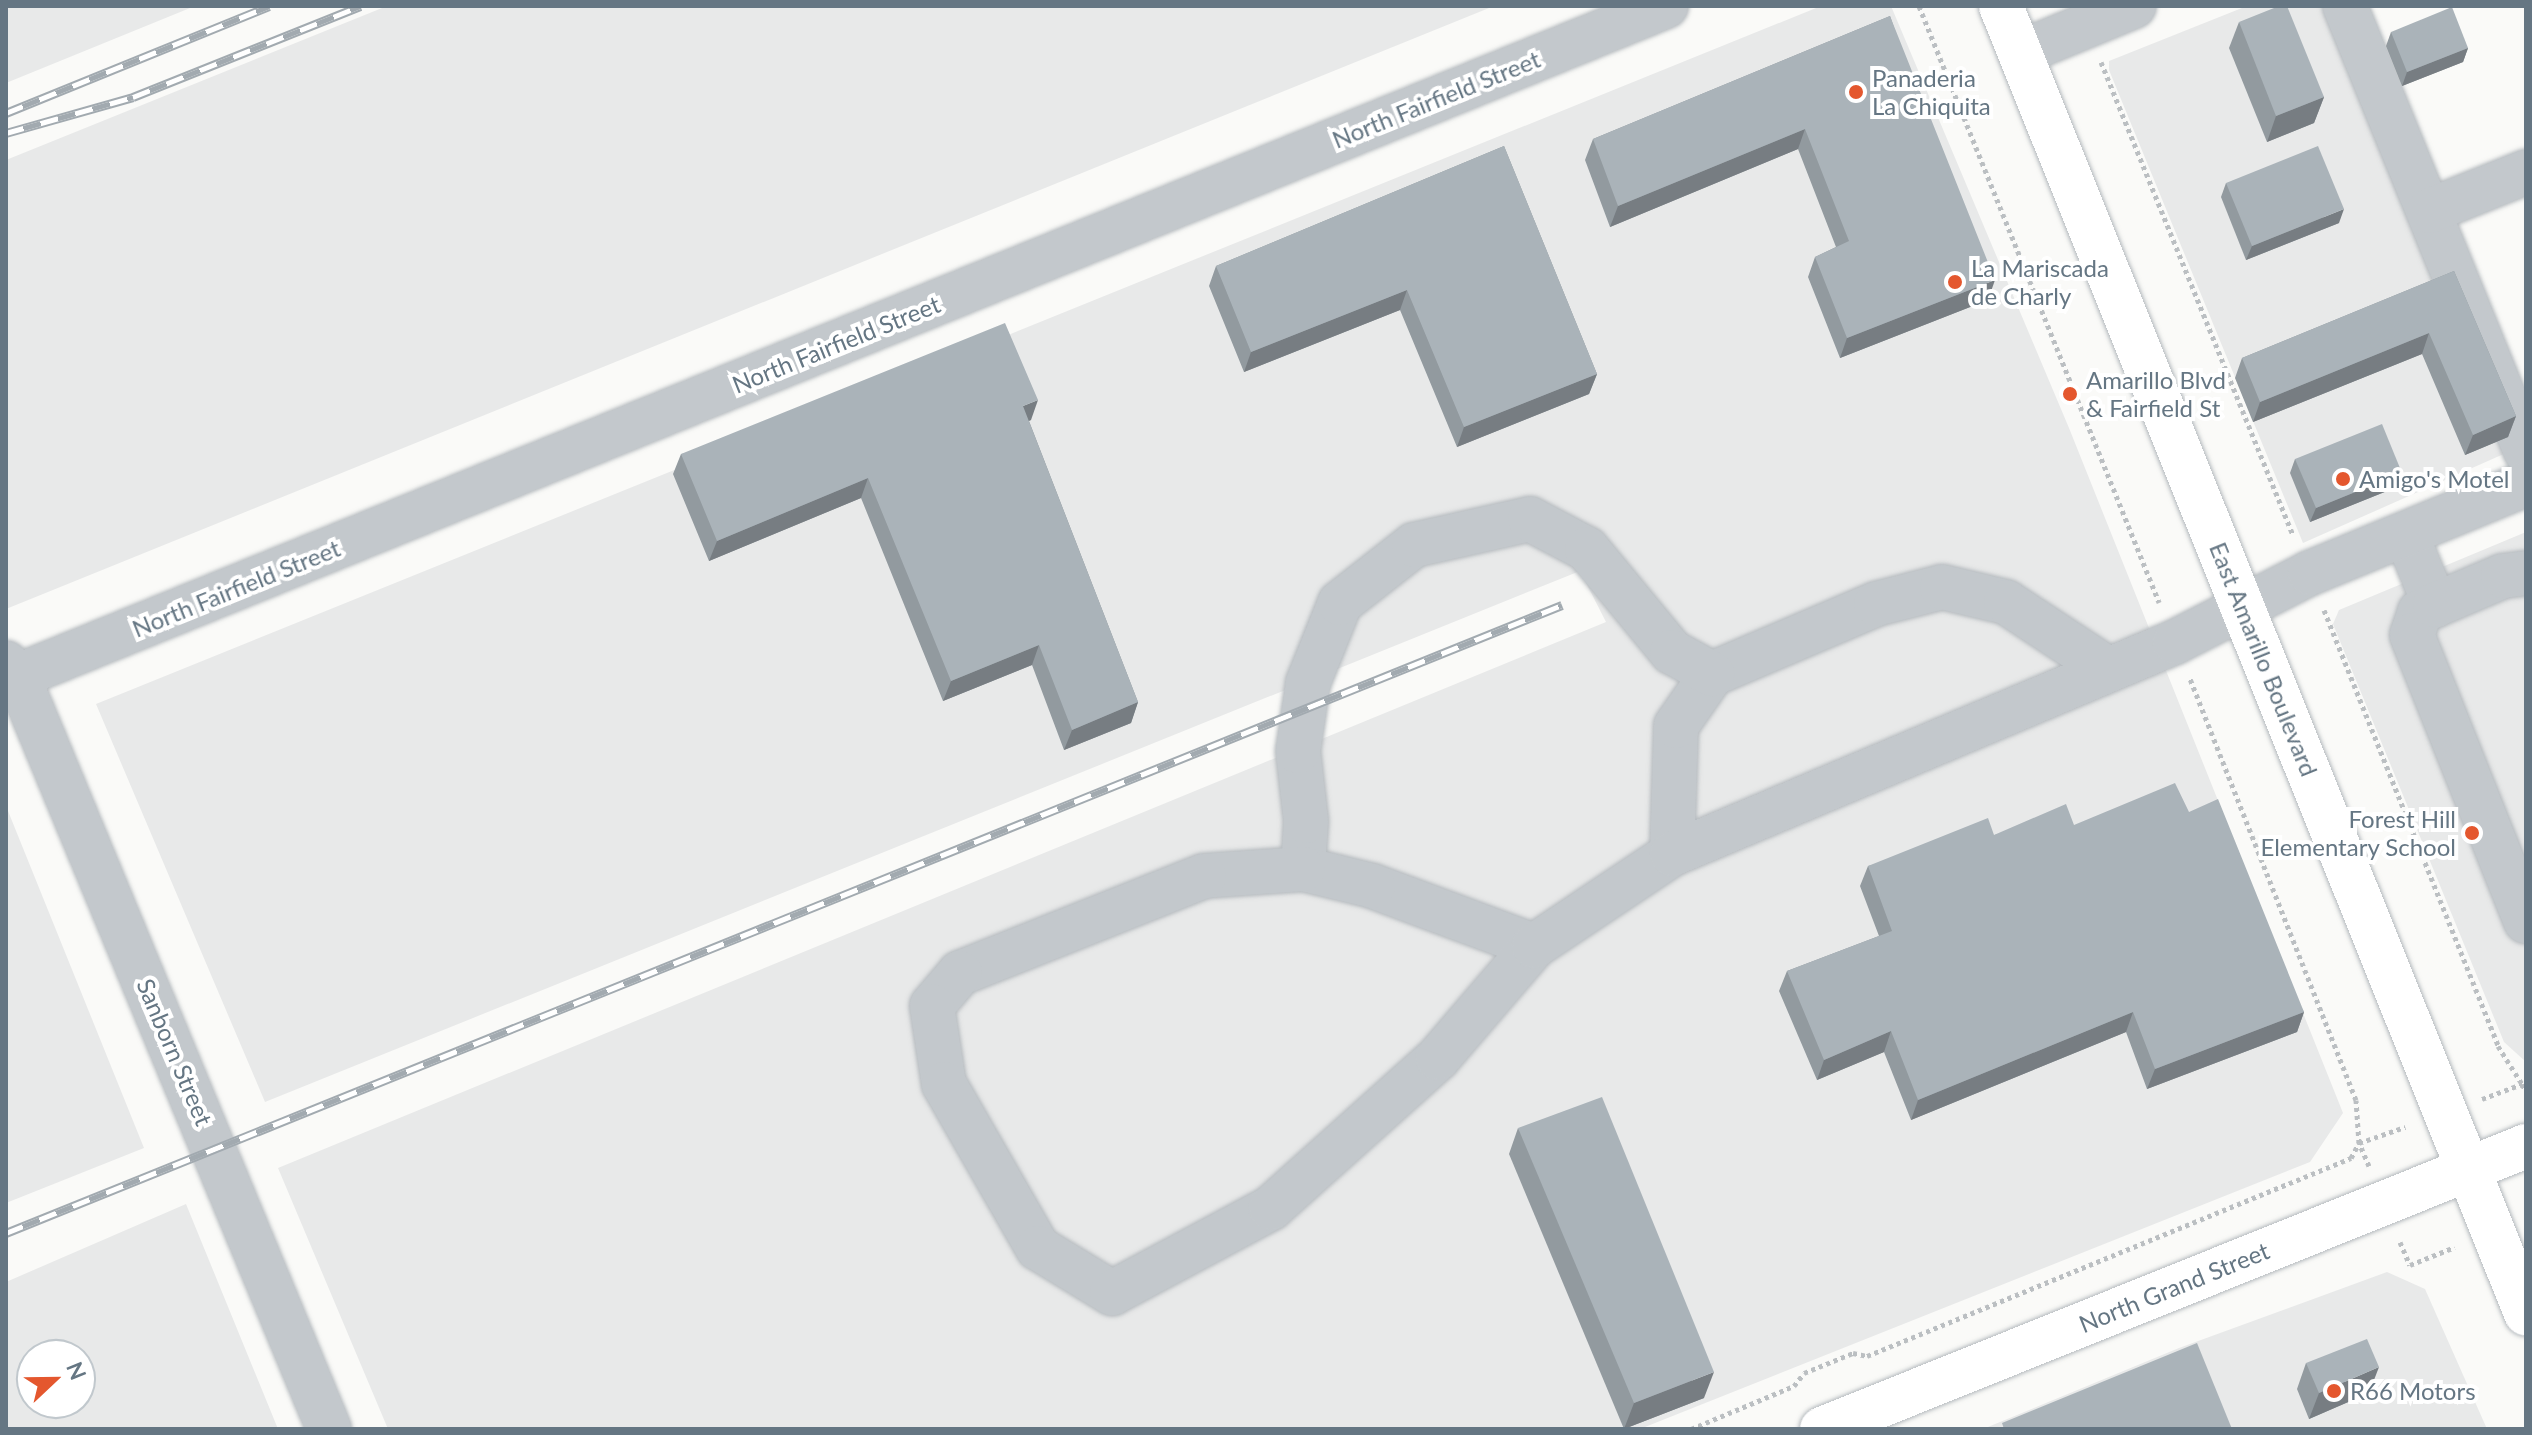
<!DOCTYPE html>
<html>
<head>
<meta charset="utf-8">
<style>
	body { margin:0 }
	#map { position:relative; width:2532px; height:1435px; overflow:hidden; background:#fafaf8; font-family:Lato,sans-serif }
	div>[style] { position:absolute }
	.built>* { inset:0; background:#e8e9e9 }
	.path>* { height:5px; margin-top:-2.5px; transform-origin:0; background:repeating-linear-gradient(90deg,#bbbfc2 0 4px,transparent 0 8px) }
	.roads { filter:drop-shadow(0 0 2px #b5babe) drop-shadow(0 0 2px #b5babe) }
	.minor>* { height:44px; margin:-22px; padding:0 22px; transform-origin:22px; border-radius:22px; background:#c3c8cc }
	.major>* { height:44px; margin:-22px; padding:0 22px; transform-origin:22px; border-radius:22px; background:#fff }
	.highway>* { height:44px; margin:-22px; padding:0 22px; transform-origin:22px; border-radius:22px; background:#fff }
	.rail>* { height:9px; margin-top:-4.5px; transform-origin:0; background:repeating-linear-gradient(90deg,#fff 0 18px,#a2aab0 0 36px); box-sizing:border-box; border-block:2px solid #a2aab0 }
	.wall>* { inset:0; background:#929a9f }
	.shaded-wall>* { inset:0; background:#777d82 }
	.building>* { inset:0; background:#aab3b9 }
	.dots>* { width:22px; height:22px; translate:-50% -50%; box-sizing:border-box; border:4px solid #fff; border-radius:50% }
	span { translate:-50% -50%; white-space:nowrap; text-align:center; line-height:1.15; -webkit-text-stroke:8px #fff; paint-order:stroke }
	.poi-label { font-size:24px; color:#657683 }
	.left { translate:0 -50%; text-align:left }
	.right { translate:-100% -50%; text-align:right }
	.street-label { font-size:24px; color:#657683 }
	.frame { position:absolute; inset:0; border:8px solid #657683; pointer-events:none }
	.north { position:absolute; left:16px; top:1339px; width:80px; height:80px; box-sizing:border-box; background:#fff; border:2px solid #c1c8cd; border-radius:50%; rotate:68deg; font-size:22px; font-weight:700; line-height:32px; text-align:center; color:#657683 }
	.north::after { content:''; display:block; margin:auto; width:28px; height:36px; background:#e4572e; clip-path:polygon(50% 0,100% 100%,50% 72%,0 100%) }
</style>
</head>
<body>
<div id="map">
	<div class="built">
		<i style="clip-path:polygon(6px 6px,195px 6px,6px 83px)"></i>
		<i style="clip-path:polygon(387px 6px,1494px 6px,6px 609px,6px 160px)"></i>
		<i style="clip-path:polygon(1821px 6px,1891px 6px,2069px 428px,2343px 1113px,2310px 1162px,1640px 1429px,388px 1429px,278px 1168px,1606px 622px,1580px 571px,265px 1102px,96px 704px)"></i>
		<i style="clip-path:polygon(2247px 6px,2327px 6px,2515px 449px,2303px 543px,2109px 70px,2109px 61px)"></i>
		<i style="clip-path:polygon(2526px 532px,2526px 1062px,2504px 1042px,2333px 624px,2339px 610px)"></i>
		<i style="clip-path:polygon(6px 806px,144px 1148px,6px 1203px)"></i>
		<i style="clip-path:polygon(evenodd,186px 1204px,278px 1429px,6px 1429px,6px 1282px,186px 1204px,32px 1355px,80px 1355px,80px 1403px,32px 1403px,32px 1355px)"></i>
		<i style="clip-path:polygon(2387px 1272px,2425px 1289px,2487px 1429px,1983px 1429px,2179px 1348px)"></i>
	</div>
	<div class="path">
		<i style="left:1919px;top:6px;width:643px;rotate:68.07deg"></i>
		<i style="left:2101px;top:62px;width:510px;rotate:67.91deg"></i>
		<i style="left:2324px;top:610px;width:469px;rotate:68.2deg"></i>
		<i style="left:2498px;top:1046px;width:45px;rotate:57.7deg"></i>
		<i style="left:2482px;top:1099px;width:43px;rotate:-20.6deg"></i>
		<i style="left:2522px;top:1084px;width:8px;rotate:60deg"></i>
		<i style="left:2369px;top:1166px;width:25px;rotate:-113deg"></i>
		<i style="left:2359px;top:1143px;width:49px;rotate:-19.2deg"></i>
		<i style="left:2400px;top:1242px;width:25px;rotate:67deg"></i>
		<i style="left:2410px;top:1265px;width:48px;rotate:-21.8deg"></i>
		<i style="left:1691px;top:1429px;width:112px;rotate:-22.7deg"></i>
		<i style="left:1794px;top:1386px;width:16px;rotate:-52deg"></i>
		<i style="left:1804px;top:1373px;width:53px;rotate:-22.2deg"></i>
		<i style="left:1853px;top:1353px;width:14px;rotate:12deg"></i>
		<i style="left:1867px;top:1356px;width:523px;rotate:-22.25deg"></i>
		<i style="left:2351px;top:1158px;width:17px;rotate:-62deg"></i>
		<i style="left:2359px;top:1143px;width:43px;rotate:-94deg"></i>
		<i style="left:2356px;top:1100px;width:453px;rotate:-111.5deg"></i>
	</div>
	<div class="roads">
		<div class="minor">
			<i style="left:2345px;top:6px;width:480px;rotate:67.9deg"></i>
			<i style="left:2020px;top:53px;width:123px;rotate:-22.4deg"></i>
			<i style="left:2429px;top:211px;width:105px;rotate:-21.9deg"></i>
			<i style="left:2406px;top:534px;width:77px;rotate:67.8deg"></i>
			<i style="left:2435px;top:605px;width:17px;rotate:155deg"></i>
			<i style="left:2420px;top:612px;width:24px;rotate:109deg"></i>
			<i style="left:2412px;top:635px;width:308px;rotate:68.3deg"></i>
			<i style="left:2435px;top:605px;width:74px;rotate:-23.1deg"></i>
			<i style="left:2503px;top:576px;width:23px;rotate:-7deg"></i>
			<i style="left:6px;top:663px;width:18px;rotate:49deg"></i>
			<i style="left:18px;top:677px;width:814px;rotate:67.53deg"></i>
			<i style="left:6px;top:681px;width:1792px;rotate:-22.13deg"></i>
			<i style="left:1672px;top:854px;width:128px;rotate:-88.2deg"></i>
			<i style="left:1676px;top:726px;width:63px;rotate:-55.3deg"></i>
			<i style="left:1712px;top:674px;width:178px;rotate:-23.1deg"></i>
			<i style="left:1876px;top:604px;width:68px;rotate:-14.4deg"></i>
			<i style="left:1942px;top:587px;width:66px;rotate:13.2deg"></i>
			<i style="left:2006px;top:602px;width:123px;rotate:33.4deg"></i>
			<i style="left:1303px;top:869px;width:48px;rotate:-86.4deg"></i>
			<i style="left:1306px;top:821px;width:70px;rotate:-96.5deg"></i>
			<i style="left:1298px;top:751px;width:69px;rotate:-81.6deg"></i>
			<i style="left:1308px;top:683px;width:86px;rotate:-68.2deg"></i>
			<i style="left:1340px;top:603px;width:94px;rotate:-38.1deg"></i>
			<i style="left:1414px;top:545px;width:119px;rotate:-12.6deg"></i>
			<i style="left:1530px;top:519px;width:64px;rotate:27.8deg"></i>
			<i style="left:1587px;top:549px;width:134px;rotate:50.5deg"></i>
			<i style="left:1672px;top:652px;width:46px;rotate:28.8deg"></i>
			<i style="left:1534px;top:946px;width:172px;rotate:-159.6deg"></i>
			<i style="left:1373px;top:886px;width:72px;rotate:-166.3deg"></i>
			<i style="left:1303px;top:869px;width:99px;rotate:176deg"></i>
			<i style="left:1204px;top:876px;width:263px;rotate:158.3deg"></i>
			<i style="left:960px;top:973px;width:43px;rotate:130.3deg"></i>
			<i style="left:932px;top:1006px;width:79px;rotate:81.3deg"></i>
			<i style="left:944px;top:1084px;width:189px;rotate:60.2deg"></i>
			<i style="left:1038px;top:1248px;width:87px;rotate:31.3deg"></i>
			<i style="left:1112px;top:1293px;width:180px;rotate:-28.1deg"></i>
			<i style="left:1271px;top:1208px;width:224px;rotate:-41.9deg"></i>
			<i style="left:1438px;top:1058px;width:148px;rotate:-49.4deg"></i>
			<i style="left:1534px;top:946px;width:166px;rotate:-33.7deg"></i>
			<i style="left:1672px;top:854px;width:546px;rotate:-22.85deg"></i>
			<i style="left:2175px;top:642px;width:152px;rotate:-27.1deg"></i>
			<i style="left:2310px;top:573px;width:234px;rotate:-22.4deg"></i>
		</div>
		<div class="major">
			<i style="left:1822px;top:1429px;width:759px;rotate:-21.9deg"></i>
		</div>
		<div class="highway">
			<i style="left:2001px;top:6px;width:1409px;rotate:68.12deg"></i>
		</div>
	</div>
	<div class="rail">
		<i style="left:6px;top:113px;width:284px;rotate:-22.1deg"></i>
		<i style="left:6px;top:133px;width:132px;rotate:-15.8deg"></i>
		<i style="left:133px;top:97px;width:245px;rotate:-21.8deg"></i>
		<i style="left:6px;top:1233px;width:1678px;rotate:-21.98deg"></i>
	</div>
	<div class="wall">
		<i style="clip-path:polygon(1890px 16px,1988px 300px,1840px 358px,1808px 277px,1815px 257px,1836px 247px,1798px 149px,1610px 227px,1585px 160px,1593px 139px)"></i>
		<i style="clip-path:polygon(2239px 22px,2324px 97px,2314px 123px,2267px 142px,2229px 48px)"></i>
		<i style="clip-path:polygon(2391px 32px,2468px 48px,2463px 62px,2402px 86px,2386px 46px)"></i>
		<i style="clip-path:polygon(1504px 146px,1597px 374px,1589px 394px,1457px 447px,1400px 310px,1244px 372px,1209px 286px,1216px 266px)"></i>
		<i style="clip-path:polygon(2226px 183px,2339px 223px,2246px 260px,2221px 197px)"></i>
		<i style="clip-path:polygon(2454px 271px,2516px 416px,2508px 437px,2465px 455px,2422px 354px,2253px 422px,2235px 378px,2242px 358px)"></i>
		<i style="clip-path:polygon(1031px 420px,1029px 421px,1138px 702px,1131px 723px,1064px 750px,1032px 665px,943px 701px,861px 498px,709px 561px,673px 474px,681px 454px)"></i>
		<i style="clip-path:polygon(2295px 459px,2397px 487px,2310px 522px,2290px 473px)"></i>
		<i style="clip-path:polygon(2189px 812px,2304px 1012px,2297px 1032px,2147px 1089px,2126px 1032px,1911px 1120px,1884px 1052px,1817px 1080px,1779px 991px,1787px 971px,1879px 936px,1860px 886px,1868px 866px,1994px 835px)"></i>
		<i style="clip-path:polygon(1518px 1128px,1704px 1398px,1624px 1429px,1509px 1154px)"></i>
		<i style="clip-path:polygon(2306px 1363px,2369px 1393px,2309px 1419px,2297px 1389px)"></i>
	</div>
	<div class="shaded-wall">
		<i style="clip-path:polygon(2468px 48px,2463px 62px,2402px 86px,2407px 72px)"></i>
		<i style="clip-path:polygon(2324px 97px,2314px 123px,2267px 142px,2276px 116px)"></i>
		<i style="clip-path:polygon(1805px 129px,1798px 149px,1610px 227px,1618px 206px)"></i>
		<i style="clip-path:polygon(2344px 209px,2339px 223px,2246px 260px,2252px 246px)"></i>
		<i style="clip-path:polygon(1995px 280px,1988px 300px,1840px 358px,1847px 338px)"></i>
		<i style="clip-path:polygon(1407px 290px,1400px 310px,1244px 372px,1251px 352px)"></i>
		<i style="clip-path:polygon(2429px 333px,2422px 354px,2253px 422px,2260px 402px)"></i>
		<i style="clip-path:polygon(1597px 374px,1589px 394px,1457px 447px,1464px 427px)"></i>
		<i style="clip-path:polygon(1038px 400px,1031px 420px,1016px 426px,1023px 406px)"></i>
		<i style="clip-path:polygon(2516px 416px,2508px 437px,2465px 455px,2473px 435px)"></i>
		<i style="clip-path:polygon(2402px 473px,2397px 487px,2310px 522px,2316px 508px)"></i>
		<i style="clip-path:polygon(868px 478px,861px 498px,709px 561px,717px 541px)"></i>
		<i style="clip-path:polygon(1039px 645px,1032px 665px,943px 701px,951px 681px)"></i>
		<i style="clip-path:polygon(1138px 702px,1131px 723px,1064px 750px,1072px 730px)"></i>
		<i style="clip-path:polygon(2133px 1012px,2126px 1032px,1911px 1120px,1918px 1100px)"></i>
		<i style="clip-path:polygon(2304px 1012px,2297px 1032px,2147px 1089px,2155px 1069px)"></i>
		<i style="clip-path:polygon(1891px 1031px,1884px 1052px,1817px 1080px,1824px 1060px)"></i>
		<i style="clip-path:polygon(2379px 1367px,2369px 1393px,2309px 1419px,2319px 1393px)"></i>
		<i style="clip-path:polygon(1714px 1372px,1704px 1398px,1624px 1429px,1634px 1403px)"></i>
	</div>
	<div class="building">
		<i style="clip-path:polygon(2279px 6px,2287px 6px,2324px 97px,2276px 116px,2239px 22px)"></i>
		<i style="clip-path:polygon(2452px 7px,2468px 48px,2407px 72px,2391px 32px)"></i>
		<i style="clip-path:polygon(1890px 16px,1995px 280px,1847px 338px,1815px 257px,1849px 241px,1805px 129px,1618px 206px,1593px 139px)"></i>
		<i style="clip-path:polygon(1504px 146px,1597px 374px,1464px 427px,1407px 290px,1251px 352px,1216px 266px)"></i>
		<i style="clip-path:polygon(2318px 146px,2344px 209px,2252px 246px,2226px 183px)"></i>
		<i style="clip-path:polygon(2454px 271px,2516px 416px,2473px 435px,2429px 333px,2260px 402px,2242px 358px)"></i>
		<i style="clip-path:polygon(1005px 323px,1038px 400px,1023px 406px,1138px 702px,1072px 730px,1039px 645px,951px 681px,868px 478px,717px 541px,681px 454px)"></i>
		<i style="clip-path:polygon(2382px 424px,2402px 473px,2316px 508px,2295px 459px)"></i>
		<i style="clip-path:polygon(2175px 783px,2189px 812px,2218px 799px,2304px 1012px,2155px 1069px,2133px 1012px,1918px 1100px,1891px 1031px,1824px 1060px,1787px 971px,1892px 931px,1868px 866px,1988px 818px,1994px 835px,2066px 804px,2074px 825px)"></i>
		<i style="clip-path:polygon(1602px 1097px,1714px 1372px,1634px 1403px,1518px 1128px)"></i>
		<i style="clip-path:polygon(2367px 1339px,2379px 1367px,2319px 1393px,2306px 1363px)"></i>
		<i style="clip-path:polygon(2197px 1343px,2232px 1429px,2004px 1429px,2002px 1423px)"></i>
	</div>
	<div class="dots">
		<i style="left:1856px;top:92px;background:#e4572e"></i>
		<i style="left:1955px;top:282px;background:#e4572e"></i>
		<i style="left:2070px;top:394px;background:#e4572e"></i>
		<i style="left:2343px;top:479px;background:#e4572e"></i>
		<i style="left:2472px;top:833px;background:#e4572e"></i>
		<i style="left:2334px;top:1391px;background:#e4572e"></i>
	</div>
	<div class="poi-label">
		<span class="left" style="left:1872px;top:92px">Panaderia<br>La Chiquita</span>
		<span class="left" style="left:1971px;top:282px">La Mariscada<br>de Charly</span>
		<span class="left" style="left:2086px;top:394px">Amarillo Blvd<br>&amp; Fairfield St</span>
		<span class="left" style="left:2359px;top:479px">Amigo's Motel</span>
		<span class="right" style="left:2456px;top:833px">Forest Hill<br>Elementary School</span>
		<span class="left" style="left:2350px;top:1391px">R66 Motors</span>
	</div>
	<div class="street-label">
		<span style="left:1436px;top:99px;rotate:-22deg">North Fairfield Street</span>
		<span style="left:836px;top:344px;rotate:-22deg">North Fairfield Street</span>
		<span style="left:236px;top:588px;rotate:-22deg">North Fairfield Street</span>
		<span style="left:2264px;top:659px;rotate:68deg">East Amarillo Boulevard</span>
		<span style="left:175px;top:1052px;rotate:67deg">Sanborn Street</span>
		<span style="left:2174px;top:1287px;rotate:-22deg">North Grand Street</span>
	</div>
	<div class="frame"></div>
	<div class="north">N</div>
</div>
</body>
</html>
